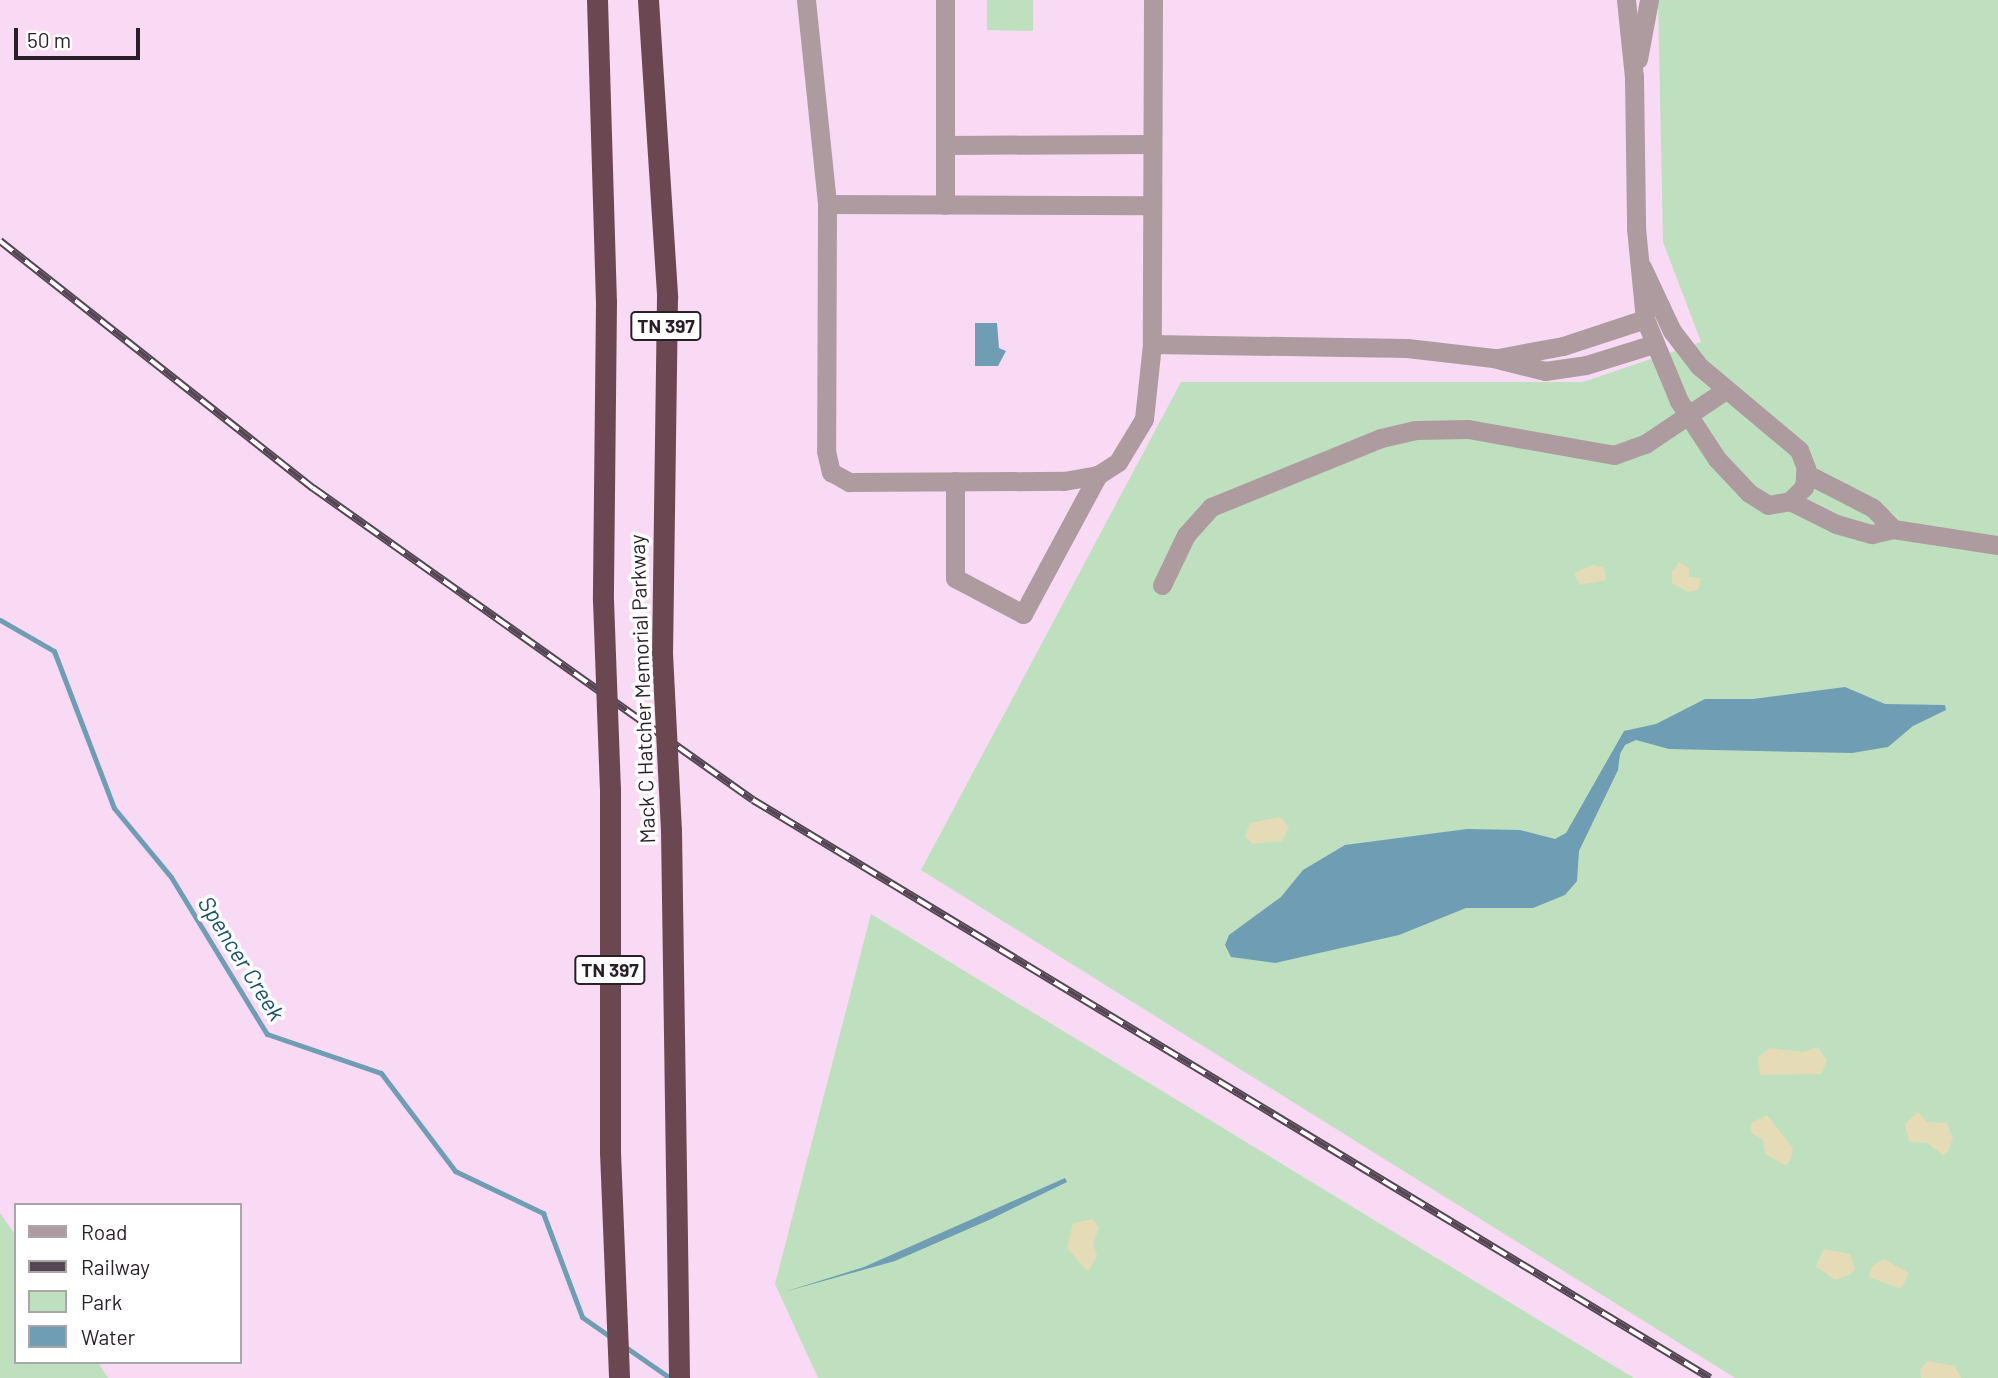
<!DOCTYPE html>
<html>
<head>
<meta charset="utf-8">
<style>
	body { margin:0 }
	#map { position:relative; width:1998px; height:1378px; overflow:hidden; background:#f9daf5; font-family:Barlow,sans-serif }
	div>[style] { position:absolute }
	.green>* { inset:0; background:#bee0be }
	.sand>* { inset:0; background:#e5dbb6 }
	.water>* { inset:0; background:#6f9db4 }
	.stream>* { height:5px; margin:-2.5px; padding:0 2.5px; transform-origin:2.5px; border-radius:2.5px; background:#6f9db4 }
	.street>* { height:19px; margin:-9.5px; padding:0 9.5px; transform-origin:9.5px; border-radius:9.5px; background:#ad9b9f }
	.highway>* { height:21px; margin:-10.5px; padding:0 10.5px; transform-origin:10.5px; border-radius:10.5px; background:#6b4851 }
	.rail>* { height:8px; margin-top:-4px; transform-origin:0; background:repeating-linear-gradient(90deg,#fff 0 16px,#554654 0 32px); box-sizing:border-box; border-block:2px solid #554654 }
	.highway-bridge>* { height:21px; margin:-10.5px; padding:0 10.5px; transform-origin:10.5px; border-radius:10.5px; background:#6b4851 }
	span { translate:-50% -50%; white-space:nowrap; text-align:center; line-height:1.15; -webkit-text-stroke:7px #fff; paint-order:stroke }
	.shield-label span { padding:2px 5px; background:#fff; border:2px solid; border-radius:5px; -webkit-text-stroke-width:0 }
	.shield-label { font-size:19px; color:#2a1f29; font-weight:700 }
	.street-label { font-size:21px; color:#2a1f29 }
	.water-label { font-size:23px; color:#15516a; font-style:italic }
	.legend { position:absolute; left:14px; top:1203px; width:228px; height:161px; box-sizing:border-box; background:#fff; border:2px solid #aaa5a9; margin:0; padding:9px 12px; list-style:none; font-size:21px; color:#2a1f29 }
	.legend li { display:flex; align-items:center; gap:14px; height:35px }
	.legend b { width:35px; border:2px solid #aaa5a9 }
	.scale { position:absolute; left:14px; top:28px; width:126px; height:32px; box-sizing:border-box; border:4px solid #2a1f29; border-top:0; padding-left:9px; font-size:21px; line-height:24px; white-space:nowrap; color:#2a1f29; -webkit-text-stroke:5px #fff; paint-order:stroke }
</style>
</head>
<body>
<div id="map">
	<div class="green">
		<i style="clip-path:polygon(987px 0,1033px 0,1033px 31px,987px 30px)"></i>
		<i style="clip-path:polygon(1658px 0,1998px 0,1998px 1378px,1735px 1378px,921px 870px,1181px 382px,1583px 382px,1701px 342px,1663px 242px)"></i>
		<i style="clip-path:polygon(871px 914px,1634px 1378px,818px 1378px,775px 1284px)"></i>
		<i style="clip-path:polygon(0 1213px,16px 1236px,16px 1362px,98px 1362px,108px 1378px,0 1378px)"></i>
	</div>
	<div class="sand">
		<i style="clip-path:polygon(1679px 562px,1689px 568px,1689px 577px,1701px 578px,1698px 590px,1688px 592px,1672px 583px,1672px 572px)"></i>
		<i style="clip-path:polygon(1593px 565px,1604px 567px,1606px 580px,1580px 585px,1574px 573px)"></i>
		<i style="clip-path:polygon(1280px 817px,1289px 827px,1282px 841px,1253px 844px,1245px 837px,1250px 823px)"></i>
		<i style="clip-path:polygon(1818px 1047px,1827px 1061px,1821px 1074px,1760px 1075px,1758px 1057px,1770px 1048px,1803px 1052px)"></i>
		<i style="clip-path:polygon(1918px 1112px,1927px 1122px,1947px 1123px,1953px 1137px,1948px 1152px,1943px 1155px,1927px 1143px,1909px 1142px,1905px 1123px)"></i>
		<i style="clip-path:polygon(1767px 1115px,1793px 1148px,1790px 1162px,1785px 1165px,1765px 1154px,1763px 1140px,1751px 1133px,1751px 1123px)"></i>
		<i style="clip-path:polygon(1093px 1219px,1099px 1228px,1093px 1243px,1097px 1256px,1088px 1272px,1067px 1248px,1073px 1223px)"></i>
		<i style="clip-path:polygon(1824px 1249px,1850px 1254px,1855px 1269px,1851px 1274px,1835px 1280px,1816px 1266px)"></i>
		<i style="clip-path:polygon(1884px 1259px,1909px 1273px,1901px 1289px,1869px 1277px,1872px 1266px)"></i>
		<i style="clip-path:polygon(1928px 1361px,1955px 1366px,1961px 1378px,1921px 1378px,1920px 1368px)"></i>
	</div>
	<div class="water">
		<i style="clip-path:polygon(975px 323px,997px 323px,999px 348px,1006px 351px,998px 366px,975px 366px)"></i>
		<i style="clip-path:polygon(1845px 687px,1885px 704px,1945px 705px,1946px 710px,1913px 726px,1888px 747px,1852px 753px,1669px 749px,1636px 740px,1625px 745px,1620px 754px,1618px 770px,1579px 851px,1577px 881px,1565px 895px,1533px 908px,1466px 908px,1399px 935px,1275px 963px,1231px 957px,1225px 945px,1229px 935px,1281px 897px,1303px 870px,1345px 845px,1467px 829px,1520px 830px,1555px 839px,1566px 833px,1624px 731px,1656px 724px,1705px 699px,1753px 699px)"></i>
		<i style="clip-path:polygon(1065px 1178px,1067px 1182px,989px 1220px,895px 1261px,784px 1292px,864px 1267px)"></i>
	</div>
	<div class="stream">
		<i style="left:0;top:620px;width:62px;rotate:29.9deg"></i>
		<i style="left:54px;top:651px;width:168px;rotate:69.1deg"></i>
		<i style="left:114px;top:808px;width:89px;rotate:50.4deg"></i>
		<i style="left:171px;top:877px;width:184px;rotate:58.6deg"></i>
		<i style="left:267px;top:1034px;width:120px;rotate:18.9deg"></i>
		<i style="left:381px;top:1073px;width:123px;rotate:52.9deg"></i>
		<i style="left:455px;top:1171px;width:98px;rotate:25.5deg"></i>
		<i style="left:543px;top:1213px;width:111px;rotate:69.4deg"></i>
		<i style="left:582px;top:1317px;width:38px;rotate:35deg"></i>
		<i style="left:624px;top:1346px;width:56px;rotate:34.8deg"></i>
	</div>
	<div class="street">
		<i style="left:806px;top:0;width:205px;rotate:84.1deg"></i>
		<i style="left:827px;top:204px;width:247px;rotate:90.2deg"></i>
		<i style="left:826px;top:451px;width:22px;rotate:77deg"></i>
		<i style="left:831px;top:472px;width:21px;rotate:29deg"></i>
		<i style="left:849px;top:482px;width:215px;rotate:-0.3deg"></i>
		<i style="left:1064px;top:481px;width:35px;rotate:-10deg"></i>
		<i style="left:1153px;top:0;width:344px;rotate:90.2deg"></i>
		<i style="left:1152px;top:344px;width:255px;rotate:0.9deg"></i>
		<i style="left:1407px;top:348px;width:87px;rotate:6.6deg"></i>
		<i style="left:1493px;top:358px;width:54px;rotate:14deg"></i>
		<i style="left:1545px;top:371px;width:41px;rotate:-8.3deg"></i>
		<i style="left:1586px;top:365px;width:71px;rotate:-17.2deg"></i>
		<i style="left:1626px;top:0;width:77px;rotate:84.1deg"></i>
		<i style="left:1634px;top:77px;width:151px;rotate:89.2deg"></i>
		<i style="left:1636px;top:228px;width:91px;rotate:84.4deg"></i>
		<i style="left:1645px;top:319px;width:89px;rotate:67.5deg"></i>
		<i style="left:1679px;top:401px;width:69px;rotate:56.8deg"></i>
		<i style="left:1717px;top:459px;width:47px;rotate:46.7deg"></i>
		<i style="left:1749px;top:493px;width:22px;rotate:32deg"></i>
		<i style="left:1768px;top:505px;width:22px;rotate:-10deg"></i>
		<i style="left:1790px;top:501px;width:20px;rotate:-45deg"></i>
		<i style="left:1804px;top:487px;width:19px;rotate:-84deg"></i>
		<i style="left:1806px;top:468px;width:19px;rotate:-111deg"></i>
		<i style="left:1799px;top:450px;width:131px;rotate:-140deg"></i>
		<i style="left:1699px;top:366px;width:44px;rotate:-127.6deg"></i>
		<i style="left:1672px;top:331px;width:71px;rotate:-115.1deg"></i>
		<i style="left:1638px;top:59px;width:60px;rotate:-79.4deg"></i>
		<i style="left:945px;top:145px;width:207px;rotate:-0.3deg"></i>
		<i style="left:827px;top:204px;width:325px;rotate:0.2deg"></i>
		<i style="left:945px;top:205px;width:205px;rotate:-90deg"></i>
		<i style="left:1498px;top:358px;width:66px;rotate:-10.5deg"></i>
		<i style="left:1563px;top:346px;width:86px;rotate:-18.2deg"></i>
		<i style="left:1805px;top:473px;width:76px;rotate:27.2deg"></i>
		<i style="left:1873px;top:508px;width:29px;rotate:46deg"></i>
		<i style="left:955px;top:481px;width:97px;rotate:90deg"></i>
		<i style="left:955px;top:578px;width:77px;rotate:27.9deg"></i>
		<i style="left:1023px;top:614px;width:158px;rotate:-61.7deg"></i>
		<i style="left:1098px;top:475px;width:24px;rotate:-33deg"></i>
		<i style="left:1118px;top:462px;width:50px;rotate:-58.8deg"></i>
		<i style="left:1144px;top:419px;width:75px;rotate:-83.9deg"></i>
		<i style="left:1790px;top:501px;width:51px;rotate:26.6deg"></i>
		<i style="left:1836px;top:524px;width:37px;rotate:16deg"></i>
		<i style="left:1872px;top:534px;width:22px;rotate:-13deg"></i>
		<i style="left:1893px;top:529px;width:106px;rotate:8.7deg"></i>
		<i style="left:1162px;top:585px;width:55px;rotate:-64.4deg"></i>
		<i style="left:1186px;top:535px;width:38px;rotate:-48deg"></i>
		<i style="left:1211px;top:507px;width:183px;rotate:-22.1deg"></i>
		<i style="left:1381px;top:438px;width:35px;rotate:-13deg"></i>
		<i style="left:1415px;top:430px;width:53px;rotate:-1.1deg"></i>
		<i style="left:1468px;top:429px;width:148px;rotate:10.1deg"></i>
		<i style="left:1614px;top:455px;width:33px;rotate:-20deg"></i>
		<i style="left:1645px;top:444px;width:95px;rotate:-33.9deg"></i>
	</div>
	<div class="highway">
		<i style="left:597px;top:0;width:302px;rotate:88.3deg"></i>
		<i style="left:606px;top:302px;width:298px;rotate:90.6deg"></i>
		<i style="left:648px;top:0;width:298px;rotate:86.3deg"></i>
		<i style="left:667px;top:297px;width:356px;rotate:90.8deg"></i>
		<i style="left:610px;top:788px;width:364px;rotate:90deg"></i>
		<i style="left:610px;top:1152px;width:226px;rotate:87.7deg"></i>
		<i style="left:671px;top:830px;width:548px;rotate:89.16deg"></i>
	</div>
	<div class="rail">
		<i style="left:0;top:241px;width:399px;rotate:38.3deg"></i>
		<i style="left:313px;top:488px;width:539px;rotate:35.34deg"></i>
		<i style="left:753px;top:800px;width:1118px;rotate:31.13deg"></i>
	</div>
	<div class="highway-bridge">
		<i style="left:603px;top:600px;width:188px;rotate:87.9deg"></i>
		<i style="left:662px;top:653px;width:177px;rotate:87.1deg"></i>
	</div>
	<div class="shield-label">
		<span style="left:666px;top:326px">TN 397</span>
		<span style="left:610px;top:970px">TN 397</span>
	</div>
	<div class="street-label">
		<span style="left:642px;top:689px;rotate:-92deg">Mack C Hatcher Memorial Parkway</span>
	</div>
	<div class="water-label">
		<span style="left:242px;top:958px;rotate:58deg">Spencer Creek</span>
	</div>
	<ul class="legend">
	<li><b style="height:9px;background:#ad9b9f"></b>Road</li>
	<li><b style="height:9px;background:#554654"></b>Railway</li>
	<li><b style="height:19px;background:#bee0be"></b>Park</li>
	<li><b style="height:19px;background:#6f9db4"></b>Water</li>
	</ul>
	<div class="scale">50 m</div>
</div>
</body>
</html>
